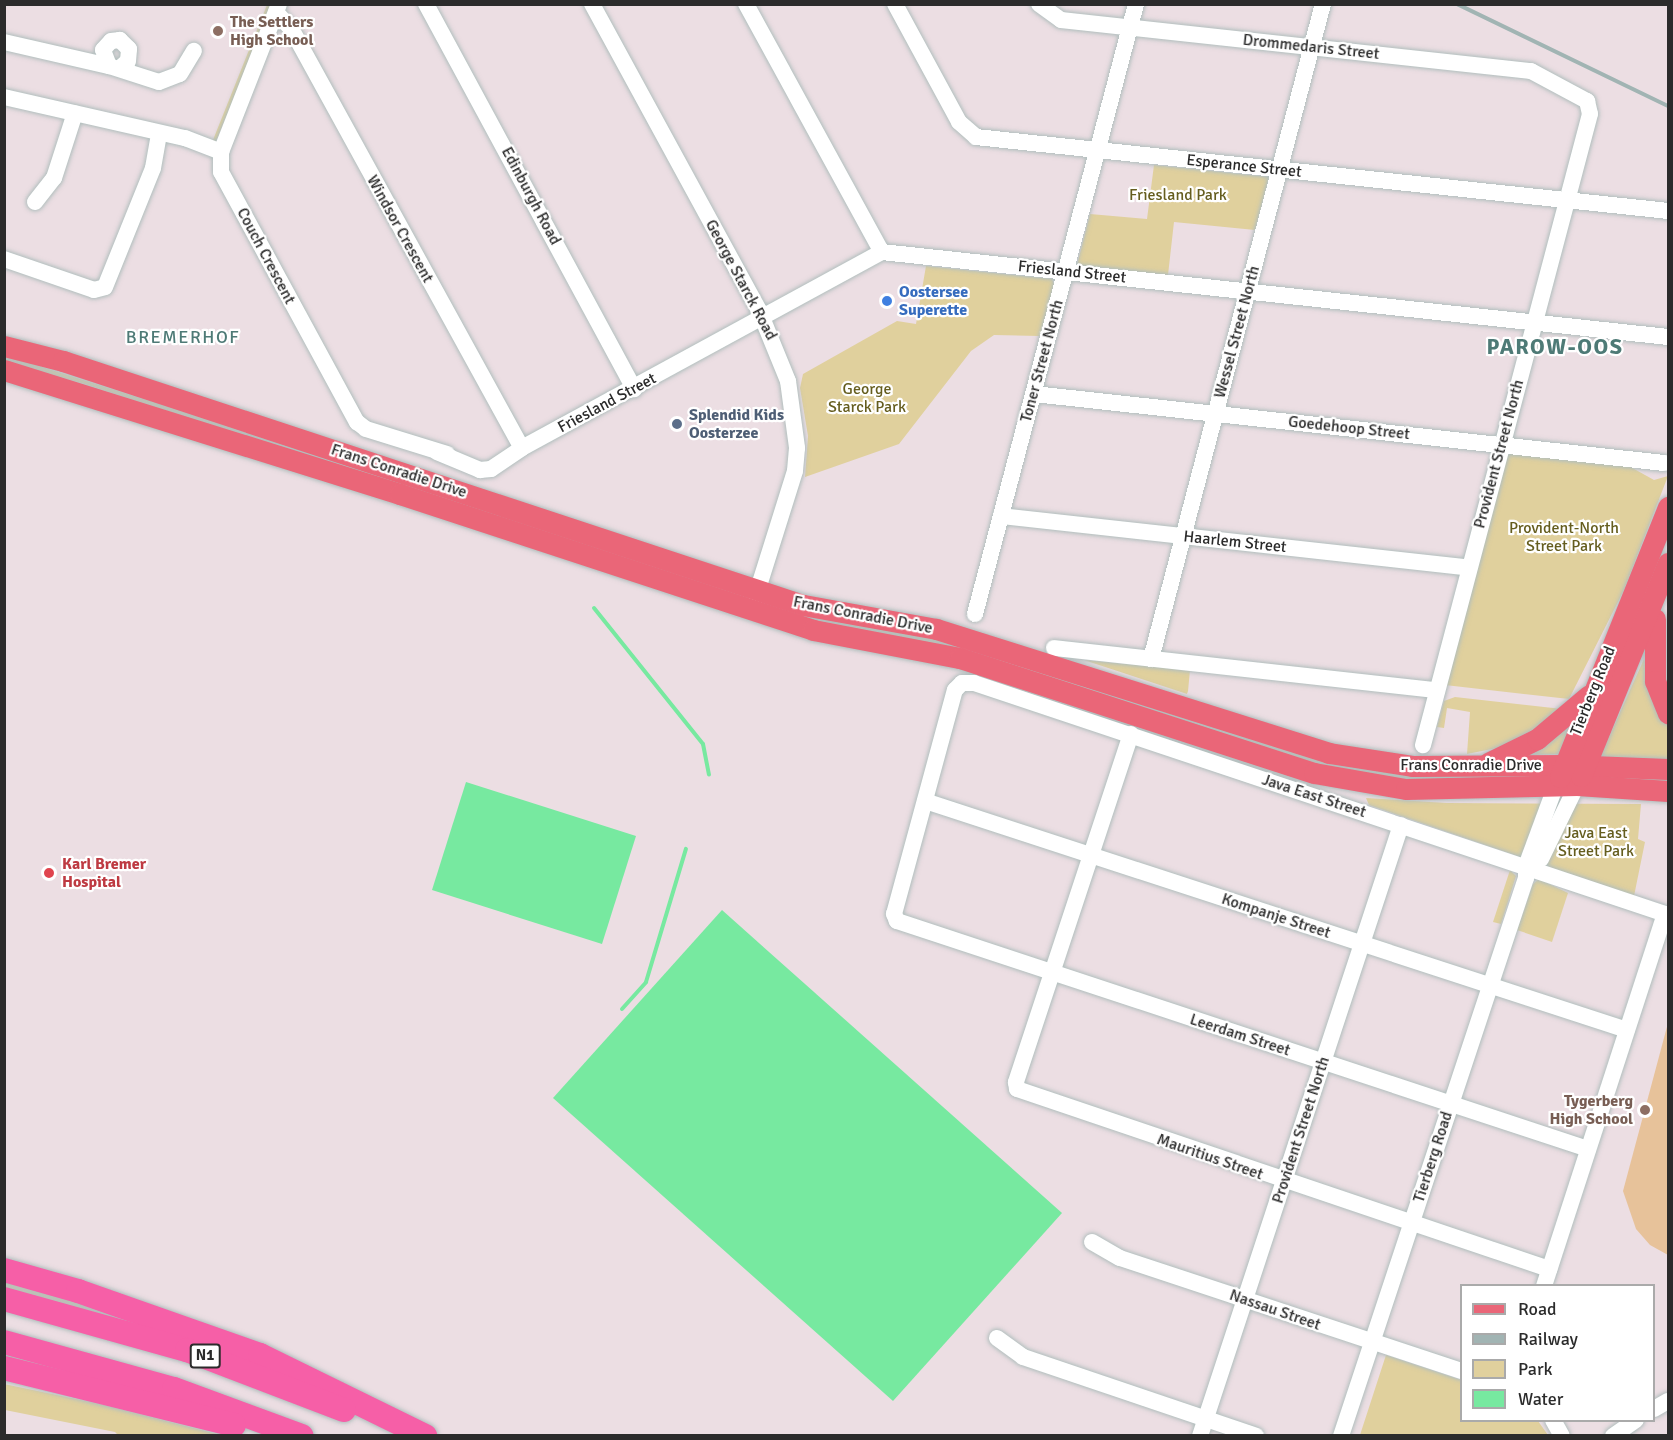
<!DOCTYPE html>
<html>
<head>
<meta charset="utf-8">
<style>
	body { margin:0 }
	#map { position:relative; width:1673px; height:1440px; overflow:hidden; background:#ecdee3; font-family:Signika,sans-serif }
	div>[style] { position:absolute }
	.green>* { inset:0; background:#e0d09d }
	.pitch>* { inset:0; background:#e7c29a }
	.water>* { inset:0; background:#77e9a0 }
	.stream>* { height:4px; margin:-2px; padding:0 2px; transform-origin:2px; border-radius:2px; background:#77e9a0 }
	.roads { filter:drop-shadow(0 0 2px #b1bebd) drop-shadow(0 0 2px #b1bebd) }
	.minor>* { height:16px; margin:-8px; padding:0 8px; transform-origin:8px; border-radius:8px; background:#fff }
	.major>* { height:21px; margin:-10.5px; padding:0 10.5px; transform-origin:10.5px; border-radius:10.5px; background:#ea6678 }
	.highway>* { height:24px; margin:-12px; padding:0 12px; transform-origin:12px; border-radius:12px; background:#f65fa7 }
	.rail>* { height:4px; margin:-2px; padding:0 2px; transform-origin:2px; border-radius:2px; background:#a1b4b3 }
	.dots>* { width:16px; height:16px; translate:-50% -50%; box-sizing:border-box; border:3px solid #fff; border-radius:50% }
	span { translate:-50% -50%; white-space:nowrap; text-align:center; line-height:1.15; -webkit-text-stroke:4.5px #fff; paint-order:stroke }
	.shield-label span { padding:2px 4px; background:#fff; border:2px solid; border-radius:4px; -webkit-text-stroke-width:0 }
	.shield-label { font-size:15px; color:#2b2b2b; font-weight:700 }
	.education-label { font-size:16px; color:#785e54; font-weight:700 }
	.left { translate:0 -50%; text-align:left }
	.right { translate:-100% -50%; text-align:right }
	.street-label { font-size:16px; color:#2b2b2b }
	.park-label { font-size:16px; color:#655d1e }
	.shop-label { font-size:16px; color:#366cbe; font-weight:700 }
	.service-label { font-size:16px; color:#4e5e75; font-weight:700 }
	.health-label { font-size:16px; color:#be3a42; font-weight:700 }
	.neighbourhood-label { font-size:18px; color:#4e7a76; letter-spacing:1.5px }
	.district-label { font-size:22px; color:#4e7a76; font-weight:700; letter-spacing:1.5px }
	.frame { position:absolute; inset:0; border:6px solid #2b2b2b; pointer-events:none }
	.legend { position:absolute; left:1460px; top:1284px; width:195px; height:138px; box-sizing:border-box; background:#fff; border:2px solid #aaa; margin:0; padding:8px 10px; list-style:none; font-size:18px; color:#2b2b2b }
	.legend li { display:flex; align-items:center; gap:12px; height:30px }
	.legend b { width:30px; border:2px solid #aaa }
</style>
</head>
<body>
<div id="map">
	<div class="green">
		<i style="clip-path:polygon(267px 5px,271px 5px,215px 144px,211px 145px)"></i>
		<i style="clip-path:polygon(1154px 165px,1269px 177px,1255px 230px,1174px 222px,1168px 275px,1077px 265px,1090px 214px,1147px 219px)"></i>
		<i style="clip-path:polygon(926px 266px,1052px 279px,1054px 284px,1040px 336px,994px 335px,971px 351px,899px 444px,805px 477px,808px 436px,800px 388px,803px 374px,897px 321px,916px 324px)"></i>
		<i style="clip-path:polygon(4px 355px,276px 441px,380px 481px,85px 384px,5px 361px)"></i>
		<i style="clip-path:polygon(1508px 452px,1627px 465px,1654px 480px,1668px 476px,1624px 590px,1569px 699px,1445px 685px)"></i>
		<i style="clip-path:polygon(791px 611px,925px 635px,1442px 776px,1471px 779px,1437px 782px,1350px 773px)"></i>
		<i style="clip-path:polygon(1644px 659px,1668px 727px,1668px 761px,1600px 757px)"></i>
		<i style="clip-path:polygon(1084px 660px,1190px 670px,1188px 691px,1187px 694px)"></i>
		<i style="clip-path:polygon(1455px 697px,1562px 709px,1550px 721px,1497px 748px,1467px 754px,1470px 712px,1447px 708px,1444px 728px,1437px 727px,1444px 701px)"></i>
		<i style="clip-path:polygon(1575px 714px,1559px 754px,1525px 755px)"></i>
		<i style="clip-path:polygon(1366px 798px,1447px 803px,1641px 804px,1638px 839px,1645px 842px,1634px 896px,1369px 805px)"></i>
		<i style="clip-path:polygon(1510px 870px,1516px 876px,1501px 924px,1493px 922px)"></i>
		<i style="clip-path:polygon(1539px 879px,1568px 893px,1552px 942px,1517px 930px,1533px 884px)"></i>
		<i style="clip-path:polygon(5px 1281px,102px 1309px,217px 1347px,5px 1290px)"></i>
		<i style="clip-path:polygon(1386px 1355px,1461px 1380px,1462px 1420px,1538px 1421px,1548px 1435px,1360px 1435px)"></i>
		<i style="clip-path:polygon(4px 1384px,100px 1404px,221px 1435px,118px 1435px,115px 1432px,5px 1410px)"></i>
	</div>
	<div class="pitch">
		<i style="clip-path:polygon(1668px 1023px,1668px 1255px,1650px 1245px,1636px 1229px,1623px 1191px)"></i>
	</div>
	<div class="water">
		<i style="clip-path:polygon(466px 782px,636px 836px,602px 944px,432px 890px)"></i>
		<i style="clip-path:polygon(722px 910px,1062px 1213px,893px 1401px,553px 1098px)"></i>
	</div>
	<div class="stream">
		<i style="left:594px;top:608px;width:174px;rotate:51.3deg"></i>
		<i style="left:703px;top:744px;width:31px;rotate:79deg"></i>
		<i style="left:622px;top:1009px;width:36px;rotate:-48deg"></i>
		<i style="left:646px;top:982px;width:139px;rotate:-73.3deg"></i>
	</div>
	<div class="roads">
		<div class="minor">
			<i style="left:279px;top:4px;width:159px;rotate:111.4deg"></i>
			<i style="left:221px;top:152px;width:20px;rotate:90deg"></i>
			<i style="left:221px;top:172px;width:285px;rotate:61.5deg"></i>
			<i style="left:357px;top:422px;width:11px;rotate:38deg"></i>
			<i style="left:366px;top:429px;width:85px;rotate:17.2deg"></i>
			<i style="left:426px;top:4px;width:438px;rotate:61.6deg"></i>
			<i style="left:592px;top:4px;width:349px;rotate:61.4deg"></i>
			<i style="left:759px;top:310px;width:77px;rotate:67.8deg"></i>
			<i style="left:788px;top:381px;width:68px;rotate:82.3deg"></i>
			<i style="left:797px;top:448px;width:23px;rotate:95deg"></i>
			<i style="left:795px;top:471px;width:137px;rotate:107.4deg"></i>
			<i style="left:746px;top:4px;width:283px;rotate:61.3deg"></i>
			<i style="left:895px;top:4px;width:134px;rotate:61.5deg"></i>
			<i style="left:959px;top:122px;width:23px;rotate:41deg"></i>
			<i style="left:976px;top:137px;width:696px;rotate:6.1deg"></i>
			<i style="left:1039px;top:4px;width:27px;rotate:36deg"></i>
			<i style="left:1061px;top:20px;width:473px;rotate:6.2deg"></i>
			<i style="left:1531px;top:71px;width:64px;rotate:28.2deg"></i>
			<i style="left:1587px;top:101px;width:13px;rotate:77deg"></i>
			<i style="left:1590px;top:114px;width:653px;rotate:104.82deg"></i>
			<i style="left:276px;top:12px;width:24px;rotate:48deg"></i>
			<i style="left:292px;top:30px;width:477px;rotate:61.2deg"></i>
			<i style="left:4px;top:42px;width:108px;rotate:12.9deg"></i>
			<i style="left:121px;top:67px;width:9px;rotate:-41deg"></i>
			<i style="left:128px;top:61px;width:12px;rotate:-85deg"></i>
			<i style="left:129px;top:49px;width:13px;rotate:-135deg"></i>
			<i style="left:120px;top:40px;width:9px;rotate:174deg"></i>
			<i style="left:111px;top:41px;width:12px;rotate:132deg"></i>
			<i style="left:103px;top:50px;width:17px;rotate:69deg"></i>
			<i style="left:109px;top:66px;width:52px;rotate:17.7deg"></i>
			<i style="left:159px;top:82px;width:22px;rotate:-21deg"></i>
			<i style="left:180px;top:74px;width:27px;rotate:-59deg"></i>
			<i style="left:4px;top:97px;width:186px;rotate:12.8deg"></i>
			<i style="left:185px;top:138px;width:39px;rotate:21deg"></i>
			<i style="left:35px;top:202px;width:31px;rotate:-52deg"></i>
			<i style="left:54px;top:178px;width:68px;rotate:-72.1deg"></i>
			<i style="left:4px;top:259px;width:95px;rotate:19deg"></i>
			<i style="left:94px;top:290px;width:11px;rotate:-15deg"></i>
			<i style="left:105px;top:287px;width:128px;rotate:-68deg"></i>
			<i style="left:153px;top:168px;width:35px;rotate:-80deg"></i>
			<i style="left:1034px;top:394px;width:634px;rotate:6.25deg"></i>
			<i style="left:437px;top:452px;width:47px;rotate:22.7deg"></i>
			<i style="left:480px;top:470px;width:11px;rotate:-5deg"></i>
			<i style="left:491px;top:469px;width:37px;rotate:-34deg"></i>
			<i style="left:522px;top:448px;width:410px;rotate:-28.6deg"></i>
			<i style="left:882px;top:252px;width:791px;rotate:6.17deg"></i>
			<i style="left:1001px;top:516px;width:471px;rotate:6.3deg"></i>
			<i style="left:975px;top:614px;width:631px;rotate:-75.21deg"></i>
			<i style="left:1054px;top:648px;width:385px;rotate:6.3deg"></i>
			<i style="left:1151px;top:659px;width:677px;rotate:-75.29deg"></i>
			<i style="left:1131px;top:734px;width:367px;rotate:108.3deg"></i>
			<i style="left:1016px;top:1082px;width:7px;rotate:82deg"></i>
			<i style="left:1017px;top:1089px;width:562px;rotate:18.69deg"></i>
			<i style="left:925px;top:801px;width:738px;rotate:18.07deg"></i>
			<i style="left:1541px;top:859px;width:82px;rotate:-64.1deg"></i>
			<i style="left:1588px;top:1149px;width:728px;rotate:-161.74deg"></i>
			<i style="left:897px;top:921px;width:8px;rotate:-113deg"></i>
			<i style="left:894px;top:914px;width:232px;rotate:-74.8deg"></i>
			<i style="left:955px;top:690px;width:10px;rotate:-45deg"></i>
			<i style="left:962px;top:683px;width:12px"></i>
			<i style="left:974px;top:683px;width:732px;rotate:18.48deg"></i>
			<i style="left:1092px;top:1242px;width:32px;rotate:30deg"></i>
			<i style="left:1120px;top:1258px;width:360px;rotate:18.3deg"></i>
			<i style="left:1544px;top:1286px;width:391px;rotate:-72deg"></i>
			<i style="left:997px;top:1338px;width:32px;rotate:36deg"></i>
			<i style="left:1023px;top:1357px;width:246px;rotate:18.7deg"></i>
			<i style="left:1654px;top:1409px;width:16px;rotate:-30deg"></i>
			<i style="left:1553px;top:1420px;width:18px;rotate:61deg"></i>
			<i style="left:1200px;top:1436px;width:643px;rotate:-71.79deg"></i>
			<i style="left:1341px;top:1436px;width:588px;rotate:-71.66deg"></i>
			<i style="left:1526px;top:878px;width:12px;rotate:-90deg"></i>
			<i style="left:1526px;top:866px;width:86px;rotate:-69.7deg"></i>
			<i style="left:1613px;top:1436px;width:28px;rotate:-35deg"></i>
		</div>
		<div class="major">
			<i style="left:4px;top:346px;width:61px;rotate:14.3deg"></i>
			<i style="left:63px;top:361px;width:779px;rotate:18.25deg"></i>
			<i style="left:803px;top:605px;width:135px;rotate:10.2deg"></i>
			<i style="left:936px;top:629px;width:412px;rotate:17.5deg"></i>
			<i style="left:1329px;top:753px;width:84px;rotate:8.9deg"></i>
			<i style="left:1412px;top:766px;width:153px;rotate:-0.4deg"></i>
			<i style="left:1565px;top:765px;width:103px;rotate:2.2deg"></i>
			<i style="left:4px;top:370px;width:415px;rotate:17.4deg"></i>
			<i style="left:400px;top:494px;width:435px;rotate:18.2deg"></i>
			<i style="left:813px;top:630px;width:150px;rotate:10.8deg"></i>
			<i style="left:960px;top:658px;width:372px;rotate:18deg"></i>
			<i style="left:1314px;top:773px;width:93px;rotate:9.9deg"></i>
			<i style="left:1406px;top:789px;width:171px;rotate:-1.3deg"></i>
			<i style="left:1577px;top:785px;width:91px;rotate:3.8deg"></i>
			<i style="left:1655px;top:619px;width:62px;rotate:90deg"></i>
			<i style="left:1655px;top:681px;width:35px;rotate:68deg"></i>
			<i style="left:1488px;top:763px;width:55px;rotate:-26.1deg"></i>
			<i style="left:1537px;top:739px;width:67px;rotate:-40.1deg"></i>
			<i style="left:1581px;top:776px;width:230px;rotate:-67.8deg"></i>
			<i style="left:1560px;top:777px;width:291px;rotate:-68.2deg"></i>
		</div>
		<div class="highway">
			<i style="left:4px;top:1270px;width:77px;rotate:15.8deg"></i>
			<i style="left:78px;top:1291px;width:193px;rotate:19.4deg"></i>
			<i style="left:260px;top:1355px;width:184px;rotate:26.1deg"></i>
			<i style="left:4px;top:1299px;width:190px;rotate:15.6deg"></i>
			<i style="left:187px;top:1350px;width:168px;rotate:20.9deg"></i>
			<i style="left:4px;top:1342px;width:176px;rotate:15.5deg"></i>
			<i style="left:174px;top:1389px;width:136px;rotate:20.2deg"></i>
			<i style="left:4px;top:1368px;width:237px;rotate:13.9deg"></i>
		</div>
	</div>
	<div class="rail">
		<i style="left:1457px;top:4px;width:234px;rotate:25.8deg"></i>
	</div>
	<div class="dots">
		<i style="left:218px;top:31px;background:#8d6e63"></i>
		<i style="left:887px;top:301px;background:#3f7fe0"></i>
		<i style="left:677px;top:424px;background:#5c6f8a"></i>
		<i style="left:49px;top:873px;background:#e0444e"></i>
		<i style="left:1645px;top:1110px;background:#8d6e63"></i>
	</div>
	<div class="shield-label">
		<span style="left:205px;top:1356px">N1</span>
	</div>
	<div class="education-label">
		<span class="left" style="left:230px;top:31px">The Settlers<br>High School</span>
		<span class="right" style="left:1633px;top:1110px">Tygerberg<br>High School</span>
	</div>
	<div class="street-label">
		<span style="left:1311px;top:47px;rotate:6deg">Drommedaris Street</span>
		<span style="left:1244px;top:166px;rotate:6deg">Esperance Street</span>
		<span style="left:531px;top:196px;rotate:62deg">Edinburgh Road</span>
		<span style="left:400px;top:229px;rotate:61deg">Windsor Crescent</span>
		<span style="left:266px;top:256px;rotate:62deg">Couch Crescent</span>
		<span style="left:1072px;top:272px;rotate:6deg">Friesland Street</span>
		<span style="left:741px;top:280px;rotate:62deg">George Starck Road</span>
		<span style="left:1237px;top:332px;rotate:-75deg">Wessel Street North</span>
		<span style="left:1042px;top:361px;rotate:-75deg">Toner Street North</span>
		<span style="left:607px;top:403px;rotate:-28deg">Friesland Street</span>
		<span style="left:1349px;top:428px;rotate:6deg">Goedehoop Street</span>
		<span style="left:1499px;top:454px;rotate:-75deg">Provident Street North</span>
		<span style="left:399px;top:471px;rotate:18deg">Frans Conradie Drive</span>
		<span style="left:1235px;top:542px;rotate:6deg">Haarlem Street</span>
		<span style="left:863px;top:615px;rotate:11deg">Frans Conradie Drive</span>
		<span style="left:1593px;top:691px;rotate:-68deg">Tierberg Road</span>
		<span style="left:1471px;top:765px">Frans Conradie Drive</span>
		<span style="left:1314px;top:796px;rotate:18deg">Java East Street</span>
		<span style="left:1276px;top:916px;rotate:18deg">Kompanje Street</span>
		<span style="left:1240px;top:1035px;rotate:18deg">Leerdam Street</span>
		<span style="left:1301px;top:1130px;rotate:-72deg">Provident Street North</span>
		<span style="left:1210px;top:1157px;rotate:19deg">Mauritius Street</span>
		<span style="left:1433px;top:1157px;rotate:-72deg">Tierberg Road</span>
		<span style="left:1275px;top:1310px;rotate:19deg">Nassau Street</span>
	</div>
	<div class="park-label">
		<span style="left:1178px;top:195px">Friesland Park</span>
		<span style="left:867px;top:398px">George<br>Starck Park</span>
		<span style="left:1564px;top:537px">Provident-North<br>Street Park</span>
		<span style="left:1596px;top:842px">Java East<br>Street Park</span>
	</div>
	<div class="shop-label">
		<span class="left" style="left:899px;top:301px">Oostersee<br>Superette</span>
	</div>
	<div class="service-label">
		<span class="left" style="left:689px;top:424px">Splendid Kids<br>Oosterzee</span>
	</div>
	<div class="health-label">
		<span class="left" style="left:62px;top:873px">Karl Bremer<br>Hospital</span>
	</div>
	<div class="neighbourhood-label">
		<span style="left:183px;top:337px">BREMERHOF</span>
	</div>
	<div class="district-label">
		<span style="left:1555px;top:347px">PAROW-OOS</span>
	</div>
	<div class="frame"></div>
	<ul class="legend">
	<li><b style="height:8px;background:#ea6678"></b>Road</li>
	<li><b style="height:8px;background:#a1b4b3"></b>Railway</li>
	<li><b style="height:16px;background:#e0d09d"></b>Park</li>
	<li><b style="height:16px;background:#77e9a0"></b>Water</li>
	</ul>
</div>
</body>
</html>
